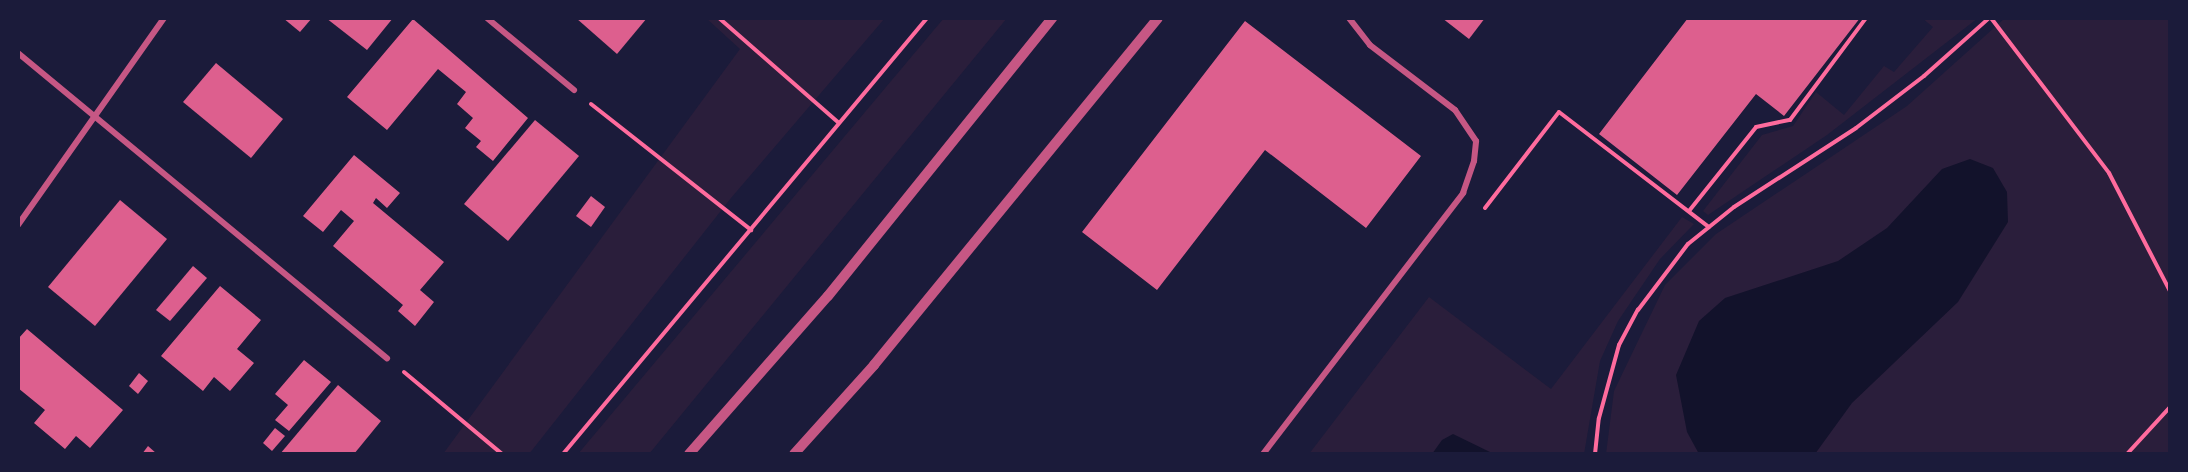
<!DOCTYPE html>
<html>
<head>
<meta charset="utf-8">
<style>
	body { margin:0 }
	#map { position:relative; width:2188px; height:472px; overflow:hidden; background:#1b1b3a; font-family:"Noto Serif",serif }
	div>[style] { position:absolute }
	.green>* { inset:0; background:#2a1e3b }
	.water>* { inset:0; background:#12122b }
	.building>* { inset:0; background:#dd5f8e }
	.path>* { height:4px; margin:-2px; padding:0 2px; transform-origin:2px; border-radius:2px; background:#ff6b9d }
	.minor>* { height:6px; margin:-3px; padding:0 3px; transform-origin:3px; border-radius:3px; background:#c65784 }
	.tertiary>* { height:10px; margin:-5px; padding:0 5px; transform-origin:5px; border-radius:5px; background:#c65784 }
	span { translate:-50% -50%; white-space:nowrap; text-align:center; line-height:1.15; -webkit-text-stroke:4.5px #1b1b3a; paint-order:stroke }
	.frame { position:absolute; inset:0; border:20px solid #1b1b3a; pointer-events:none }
</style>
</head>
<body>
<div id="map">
	<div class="green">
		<i style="clip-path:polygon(706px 18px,885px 18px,731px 198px,529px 454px,443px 454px,740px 49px)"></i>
		<i style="clip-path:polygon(944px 18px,1007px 18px,649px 454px,578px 454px)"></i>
		<i style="clip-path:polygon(1922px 18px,1978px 18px,1827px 135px,1708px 215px,1703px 211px,1762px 135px,1793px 126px,1816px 92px,1844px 115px,1884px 66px,1894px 72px,1933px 27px)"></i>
		<i style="clip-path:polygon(2005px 18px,2170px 18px,2170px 454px,1606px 454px,1614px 391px,1665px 285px,1716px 234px,1907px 106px)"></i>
		<i style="clip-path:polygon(1682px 217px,1694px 224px,1660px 259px,1618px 321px,1600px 361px,1584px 454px,1309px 454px,1429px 297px,1551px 389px)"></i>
	</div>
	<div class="water">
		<i style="clip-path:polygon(1970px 159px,1993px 168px,2007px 192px,2008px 222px,1958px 302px,1852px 403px,1815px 454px,1699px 454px,1687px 432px,1676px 375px,1699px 321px,1725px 298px,1838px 261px,1887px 228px,1942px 169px)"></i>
		<i style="clip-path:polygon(1453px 434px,1490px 452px,1491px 454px,1432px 454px,1442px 440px)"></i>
	</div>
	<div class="building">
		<i style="clip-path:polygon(283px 18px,312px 18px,300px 32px)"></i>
		<i style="clip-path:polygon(326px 18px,393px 18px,367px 50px)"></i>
		<i style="clip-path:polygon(576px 18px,647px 18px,617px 54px)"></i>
		<i style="clip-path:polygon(1442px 18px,1485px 18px,1469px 39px)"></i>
		<i style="clip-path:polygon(1688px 18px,1860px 18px,1784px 116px,1756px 94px,1677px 195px,1599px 134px)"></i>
		<i style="clip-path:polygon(413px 19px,528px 118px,493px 161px,476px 147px,481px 141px,465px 128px,473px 118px,457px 104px,466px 92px,438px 69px,387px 130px,347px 97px)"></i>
		<i style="clip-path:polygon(1245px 21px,1421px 156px,1366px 228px,1265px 150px,1157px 290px,1082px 232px)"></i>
		<i style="clip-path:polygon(216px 63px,283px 119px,251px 158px,183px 102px)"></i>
		<i style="clip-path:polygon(535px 120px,579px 156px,508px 241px,464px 204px)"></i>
		<i style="clip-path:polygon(354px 155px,400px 193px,387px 208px,376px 198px,373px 203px,444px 262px,420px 290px,434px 302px,415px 326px,398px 311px,403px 305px,333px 246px,354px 221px,341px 210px,323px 232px,303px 216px)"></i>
		<i style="clip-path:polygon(591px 196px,605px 207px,591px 227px,576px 216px)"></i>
		<i style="clip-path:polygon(120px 200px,167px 239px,95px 326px,48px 287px)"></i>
		<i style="clip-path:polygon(193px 266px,207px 278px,170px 321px,156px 310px)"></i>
		<i style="clip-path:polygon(220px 286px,261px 320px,237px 349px,254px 363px,230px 391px,214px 377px,203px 391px,161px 356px)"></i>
		<i style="clip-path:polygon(27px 329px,123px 410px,90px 448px,76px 436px,65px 449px,34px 423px,45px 410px,18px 388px,18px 339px)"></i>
		<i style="clip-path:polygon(304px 360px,331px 382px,289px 431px,275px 420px,288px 405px,275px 394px)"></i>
		<i style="clip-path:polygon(139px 373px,148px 381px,138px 394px,129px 386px)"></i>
		<i style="clip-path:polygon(338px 385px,381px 421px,354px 454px,280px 454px)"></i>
		<i style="clip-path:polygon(275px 428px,285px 436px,272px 451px,263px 443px)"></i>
		<i style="clip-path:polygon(148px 446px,157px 454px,142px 454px)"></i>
	</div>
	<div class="path">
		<i style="left:719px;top:18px;width:159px;rotate:41.2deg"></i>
		<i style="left:1991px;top:18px;width:195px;rotate:52.7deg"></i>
		<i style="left:2109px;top:173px;width:133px;rotate:62.7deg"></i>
		<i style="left:591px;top:104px;width:204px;rotate:38.2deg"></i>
		<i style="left:1485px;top:208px;width:121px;rotate:-52.4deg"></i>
		<i style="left:1559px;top:112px;width:189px;rotate:37.5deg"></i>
		<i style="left:1689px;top:211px;width:107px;rotate:-51.4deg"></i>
		<i style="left:1756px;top:127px;width:35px;rotate:-12deg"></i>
		<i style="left:1790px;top:120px;width:127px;rotate:-53.3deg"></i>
		<i style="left:404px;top:372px;width:128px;rotate:39.9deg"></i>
		<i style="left:563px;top:454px;width:568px;rotate:-50.14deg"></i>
		<i style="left:1595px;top:454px;width:36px;rotate:-84deg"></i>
		<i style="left:1599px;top:418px;width:76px;rotate:-74.7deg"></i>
		<i style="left:1619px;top:345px;width:40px;rotate:-62deg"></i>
		<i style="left:1638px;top:310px;width:83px;rotate:-52.9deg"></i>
		<i style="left:1688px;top:244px;width:59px;rotate:-38.8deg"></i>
		<i style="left:1734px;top:207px;width:145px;rotate:-32.9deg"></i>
		<i style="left:1856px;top:128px;width:86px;rotate:-37.4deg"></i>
		<i style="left:1924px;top:76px;width:87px;rotate:-41.7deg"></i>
		<i style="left:2127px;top:454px;width:64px;rotate:-47.5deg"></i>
	</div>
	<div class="minor">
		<i style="left:487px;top:18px;width:113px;rotate:39.6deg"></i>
		<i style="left:18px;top:53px;width:479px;rotate:39.6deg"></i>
		<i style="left:18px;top:225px;width:253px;rotate:-54.8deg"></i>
		<i style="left:1263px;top:454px;width:329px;rotate:-52.5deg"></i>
		<i style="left:1463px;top:193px;width:34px;rotate:-71deg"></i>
		<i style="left:1474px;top:161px;width:20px;rotate:-84deg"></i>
		<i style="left:1476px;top:141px;width:37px;rotate:-124deg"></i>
		<i style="left:1455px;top:110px;width:107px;rotate:-142.6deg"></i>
		<i style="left:1370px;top:45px;width:34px;rotate:-128deg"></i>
	</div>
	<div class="tertiary">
		<i style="left:689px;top:454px;width:210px;rotate:-48.7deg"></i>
		<i style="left:828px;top:296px;width:357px;rotate:-51.1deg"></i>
		<i style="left:794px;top:454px;width:120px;rotate:-48deg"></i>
		<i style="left:874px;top:365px;width:448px;rotate:-50.7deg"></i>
	</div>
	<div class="frame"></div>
</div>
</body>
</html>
